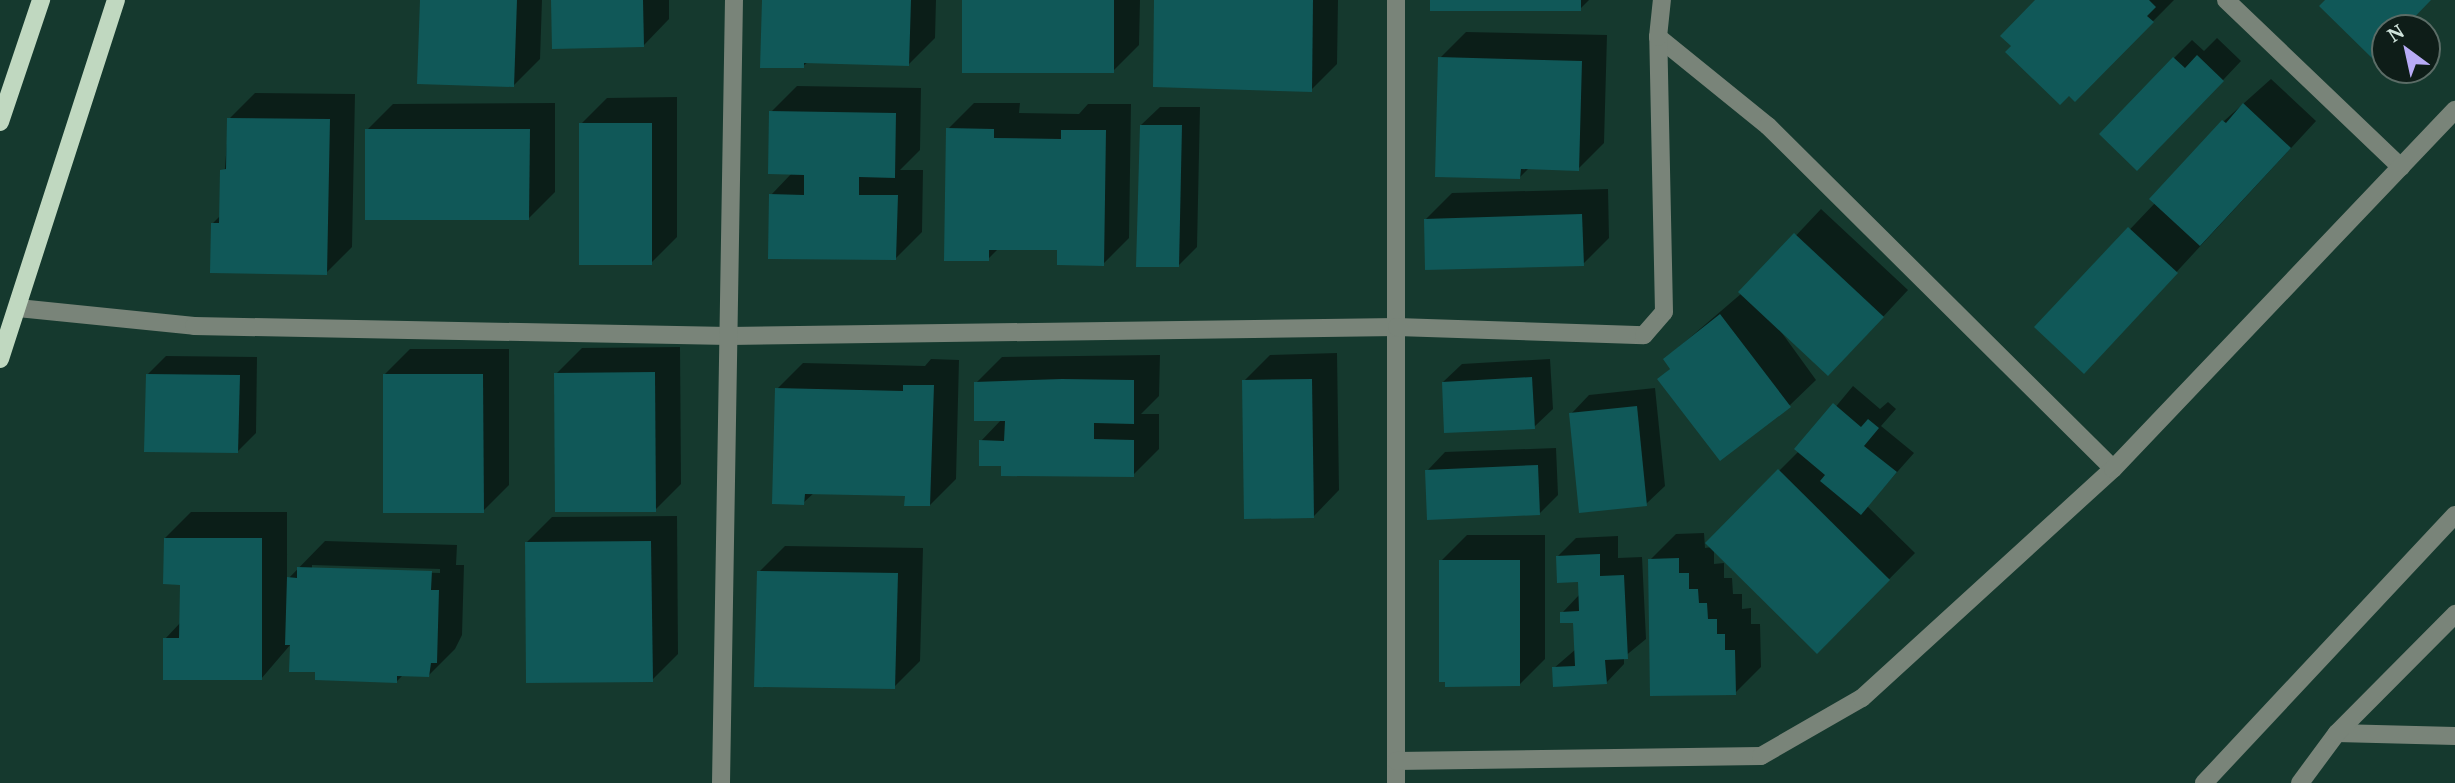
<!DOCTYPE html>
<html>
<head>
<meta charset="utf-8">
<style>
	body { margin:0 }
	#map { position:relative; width:2455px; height:783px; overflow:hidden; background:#15392e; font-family:"Noto Serif",serif }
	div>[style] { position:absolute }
	.shadow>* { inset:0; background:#0007 }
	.building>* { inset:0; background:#105858 }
	.minor>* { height:18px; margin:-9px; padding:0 9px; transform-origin:9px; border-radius:9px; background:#798479 }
	.major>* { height:18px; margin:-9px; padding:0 9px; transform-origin:9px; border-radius:9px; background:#c0d8c0 }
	span { translate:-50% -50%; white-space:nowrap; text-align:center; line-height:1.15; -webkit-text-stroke:6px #0e1d18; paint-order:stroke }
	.north { position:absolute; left:2371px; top:14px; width:70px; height:70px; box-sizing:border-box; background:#0e1d18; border:2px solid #5b6c66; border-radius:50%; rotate:327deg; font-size:19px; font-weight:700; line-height:28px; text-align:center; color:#cfe3db }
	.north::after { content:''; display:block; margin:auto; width:24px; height:32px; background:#b8abf7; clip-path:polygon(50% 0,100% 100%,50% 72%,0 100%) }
</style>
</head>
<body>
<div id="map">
	<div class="shadow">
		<i style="clip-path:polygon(422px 0,542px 0,540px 59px,514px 85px)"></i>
		<i style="clip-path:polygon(552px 0,669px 0,669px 19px,643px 46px)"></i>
		<i style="clip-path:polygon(764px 0,936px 0,935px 38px,909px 64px,808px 62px,803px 66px)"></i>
		<i style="clip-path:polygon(964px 0,1140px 0,1139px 45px,1113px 71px)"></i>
		<i style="clip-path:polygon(1156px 0,1338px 0,1337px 64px,1311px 90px)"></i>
		<i style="clip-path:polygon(1432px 0,1589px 0,1580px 9px)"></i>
		<i style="clip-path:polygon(2038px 0,2174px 0,2075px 100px,2013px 46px)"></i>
		<i style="clip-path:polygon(1466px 32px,1607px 35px,1604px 143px,1578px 169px,1529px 168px,1520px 177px,1440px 58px)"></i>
		<i style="clip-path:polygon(2217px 38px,2241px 61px,2156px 151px,2174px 58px,2192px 40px,2204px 51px)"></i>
		<i style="clip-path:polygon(2271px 79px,2316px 121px,2109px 345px,2037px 327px,2155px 203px,2151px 199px,2224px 121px)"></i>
		<i style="clip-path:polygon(797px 86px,921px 88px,920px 150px,900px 170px,923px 170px,922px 232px,896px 258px,771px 195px,792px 173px,771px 112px)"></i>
		<i style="clip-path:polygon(255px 93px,355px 94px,352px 247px,326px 273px,212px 224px,221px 215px,229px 119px)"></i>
		<i style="clip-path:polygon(677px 97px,677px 237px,651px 263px,581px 124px,607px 98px)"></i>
		<i style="clip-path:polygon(555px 103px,555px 192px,529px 218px,367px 130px,393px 104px)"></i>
		<i style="clip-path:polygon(974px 103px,1020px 103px,1019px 113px,1079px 114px,1088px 104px,1131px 104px,1129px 238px,1103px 264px,1059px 249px,999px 248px,988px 259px,948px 129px)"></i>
		<i style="clip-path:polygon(1160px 107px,1200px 107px,1197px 247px,1178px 266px,1141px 125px)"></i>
		<i style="clip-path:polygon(1608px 189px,1609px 238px,1583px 264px,1426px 219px,1452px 193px)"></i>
		<i style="clip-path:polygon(1821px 209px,1908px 290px,1854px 348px,1777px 326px,1816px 380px,1790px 405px,1660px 379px,1671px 368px,1665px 359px,1742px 293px)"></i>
		<i style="clip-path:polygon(680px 347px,681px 484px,655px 510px,556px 374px,582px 348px)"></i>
		<i style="clip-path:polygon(410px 349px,509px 349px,509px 485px,483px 511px,384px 375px)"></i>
		<i style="clip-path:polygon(1337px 353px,1339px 490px,1313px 517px,1244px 381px,1270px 355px)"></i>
		<i style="clip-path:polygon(1160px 355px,1159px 396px,1141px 414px,1159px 414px,1159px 449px,1133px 475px,1003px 464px,981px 441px,1002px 419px,976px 383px,1002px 357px)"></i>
		<i style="clip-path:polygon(166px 356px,257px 357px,256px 433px,238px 451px,147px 375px)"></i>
		<i style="clip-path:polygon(931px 359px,959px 360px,956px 479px,930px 505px,907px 495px,815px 492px,803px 503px,777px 389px,803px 363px,925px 366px)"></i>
		<i style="clip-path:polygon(1550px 359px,1553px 409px,1534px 427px,1443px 382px,1462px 364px)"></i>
		<i style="clip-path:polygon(1853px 386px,1880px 409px,1888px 402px,1896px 409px,1881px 426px,1914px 453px,1867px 506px,1915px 553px,1817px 652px,1714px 550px,1714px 564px,1724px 563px,1724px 578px,1732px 578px,1733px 594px,1742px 594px,1742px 609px,1751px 608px,1751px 624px,1760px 624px,1761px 667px,1735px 693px,1650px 560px,1676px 534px,1704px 533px,1705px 548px,1712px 547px,1707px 543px,1799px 451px)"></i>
		<i style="clip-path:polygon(1655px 388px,1665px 486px,1646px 504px,1571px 414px,1589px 395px)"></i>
		<i style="clip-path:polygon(1556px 448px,1558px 495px,1539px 514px,1427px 471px,1445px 452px)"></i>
		<i style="clip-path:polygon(evenodd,191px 512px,287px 512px,287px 580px,325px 541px,457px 545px,456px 565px,464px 565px,462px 635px,455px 649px,429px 675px,403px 675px,397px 681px,317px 671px,291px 644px,261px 679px,165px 639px,181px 622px,181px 583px,165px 538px,191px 512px,312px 565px,440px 569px,440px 573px,312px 569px,312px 565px)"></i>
		<i style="clip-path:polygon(677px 516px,678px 654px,652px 680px,526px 543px,552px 517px)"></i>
		<i style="clip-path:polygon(1467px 535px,1545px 535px,1545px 659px,1519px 685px,1441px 561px)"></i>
		<i style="clip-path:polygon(1618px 536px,1618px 558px,1642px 557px,1646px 639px,1624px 657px,1624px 664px,1606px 683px,1554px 668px,1576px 649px,1575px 621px,1562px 613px,1580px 594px,1580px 580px,1558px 556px,1576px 538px)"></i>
		<i style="clip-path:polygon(785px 546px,923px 548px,920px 661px,894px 687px,759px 572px)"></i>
	</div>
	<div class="building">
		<i style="clip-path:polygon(420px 0,517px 0,514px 87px,417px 84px)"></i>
		<i style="clip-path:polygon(551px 0,643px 0,644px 47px,552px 49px)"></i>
		<i style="clip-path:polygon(762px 0,911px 0,909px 66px,804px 63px,804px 68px,760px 68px)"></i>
		<i style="clip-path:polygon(962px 0,1114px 0,1114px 73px,962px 73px)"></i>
		<i style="clip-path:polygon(1154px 0,1313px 0,1312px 92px,1153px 87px)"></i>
		<i style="clip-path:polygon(1430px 0,1581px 0,1581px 11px,1430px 11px)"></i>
		<i style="clip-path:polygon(2035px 0,2149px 0,2156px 7px,2147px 16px,2154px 22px,2075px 102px,2069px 96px,2060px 105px,2005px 52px,2011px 46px,2000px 36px)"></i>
		<i style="clip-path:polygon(2325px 0,2431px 0,2404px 28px,2385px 28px,2385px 48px,2374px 60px,2319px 6px)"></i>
		<i style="clip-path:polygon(2197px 55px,2224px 81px,2137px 171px,2099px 134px,2173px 57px,2185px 68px)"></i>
		<i style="clip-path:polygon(1438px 57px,1582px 61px,1579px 171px,1521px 169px,1520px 179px,1435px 177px)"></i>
		<i style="clip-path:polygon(2243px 103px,2291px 148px,2200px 246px,2149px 199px,2222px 120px,2226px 123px)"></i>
		<i style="clip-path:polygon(769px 111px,896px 113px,895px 178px,859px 177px,859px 195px,898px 195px,896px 260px,768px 259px,769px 194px,804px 195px,804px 175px,768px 174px)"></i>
		<i style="clip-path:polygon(227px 118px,330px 119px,327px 275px,210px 273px,211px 223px,219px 223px,220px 170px,226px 169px)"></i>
		<i style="clip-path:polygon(579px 123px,652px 123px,652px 265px,579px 265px)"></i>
		<i style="clip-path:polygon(1140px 125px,1182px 125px,1179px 267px,1136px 267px)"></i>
		<i style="clip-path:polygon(946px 128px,994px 129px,994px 138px,1061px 139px,1061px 130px,1106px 130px,1104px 266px,1057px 265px,1057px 250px,989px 250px,989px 261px,944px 261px)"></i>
		<i style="clip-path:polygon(365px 129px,530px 129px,529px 220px,365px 220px)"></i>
		<i style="clip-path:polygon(1582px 214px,1584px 266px,1425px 270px,1424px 219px)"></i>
		<i style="clip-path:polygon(2128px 227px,2178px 273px,2084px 374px,2034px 327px)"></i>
		<i style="clip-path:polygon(1794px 233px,1884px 317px,1828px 376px,1738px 292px)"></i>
		<i style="clip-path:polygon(1720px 314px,1791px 407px,1720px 461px,1657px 379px,1670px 369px,1663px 359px)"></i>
		<i style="clip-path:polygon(655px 372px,656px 512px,555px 512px,554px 373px)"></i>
		<i style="clip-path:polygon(146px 374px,240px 375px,238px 453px,144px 452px)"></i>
		<i style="clip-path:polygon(383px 374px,483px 374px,484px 513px,383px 513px)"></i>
		<i style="clip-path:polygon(1532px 377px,1535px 429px,1444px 433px,1442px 382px)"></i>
		<i style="clip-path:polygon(1062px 379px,1134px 380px,1134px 424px,1094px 423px,1094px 439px,1134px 440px,1134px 477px,1001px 476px,1001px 466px,979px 466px,979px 440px,1004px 441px,1005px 421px,974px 421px,974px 382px)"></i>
		<i style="clip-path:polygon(1312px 379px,1314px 518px,1244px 519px,1242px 380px)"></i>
		<i style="clip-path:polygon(903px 385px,934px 385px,930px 506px,904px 506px,905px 496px,805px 494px,804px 505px,772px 504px,775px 388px,903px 391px)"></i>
		<i style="clip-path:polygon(1833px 403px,1861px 427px,1868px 419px,1879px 428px,1864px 446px,1897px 472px,1861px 515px,1820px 481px,1825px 475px,1794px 449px)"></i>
		<i style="clip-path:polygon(1637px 406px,1647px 506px,1579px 513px,1569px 413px)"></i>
		<i style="clip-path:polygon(1538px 465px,1540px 515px,1427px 520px,1425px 470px)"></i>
		<i style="clip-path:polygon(1778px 469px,1890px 580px,1817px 654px,1705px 543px)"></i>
		<i style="clip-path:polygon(164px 538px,262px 538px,262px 680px,163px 680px,163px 638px,179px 638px,180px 585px,163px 584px)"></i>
		<i style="clip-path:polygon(651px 541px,653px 682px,526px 683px,525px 542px)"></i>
		<i style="clip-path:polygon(1600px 554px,1600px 576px,1624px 575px,1628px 659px,1605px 660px,1607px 684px,1553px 687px,1552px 667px,1575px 666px,1573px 623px,1560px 623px,1560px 612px,1579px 611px,1578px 582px,1557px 583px,1556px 556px)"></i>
		<i style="clip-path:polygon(1679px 558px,1679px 573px,1689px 573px,1689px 589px,1698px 589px,1699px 603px,1707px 603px,1708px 619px,1717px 619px,1717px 634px,1725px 634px,1725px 650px,1735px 650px,1736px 695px,1650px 696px,1648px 559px)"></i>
		<i style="clip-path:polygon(1439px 560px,1520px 560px,1520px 686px,1445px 687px,1445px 682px,1439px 682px)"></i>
		<i style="clip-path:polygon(297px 567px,432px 571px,431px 590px,439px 590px,437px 663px,431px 663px,429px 677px,397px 676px,397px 683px,315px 680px,315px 672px,289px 672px,290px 645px,285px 645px,287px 577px,297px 578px)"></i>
		<i style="clip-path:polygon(757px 571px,898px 573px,895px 689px,754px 687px)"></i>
	</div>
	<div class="minor">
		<i style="left:1396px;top:0;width:783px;rotate:90deg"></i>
		<i style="left:2226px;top:0;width:242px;rotate:43.7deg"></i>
		<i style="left:1658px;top:37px;width:141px;rotate:39deg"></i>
		<i style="left:1768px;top:126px;width:486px;rotate:44.8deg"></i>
		<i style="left:18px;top:308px;width:177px;rotate:5.8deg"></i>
		<i style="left:194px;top:326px;width:535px;rotate:1.07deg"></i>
		<i style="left:729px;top:336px;width:668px;rotate:-0.77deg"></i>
		<i style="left:1397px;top:327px;width:247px;rotate:1.9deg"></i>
		<i style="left:1644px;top:335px;width:30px;rotate:-49deg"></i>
		<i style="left:1664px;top:312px;width:275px;rotate:-91.2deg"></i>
		<i style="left:1658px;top:37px;width:37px;rotate:-84deg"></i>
		<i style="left:2337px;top:733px;width:118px;rotate:1.5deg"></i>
		<i style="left:1396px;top:761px;width:365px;rotate:-0.8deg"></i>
		<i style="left:1761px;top:756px;width:116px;rotate:-29.9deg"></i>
		<i style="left:1862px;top:698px;width:340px;rotate:-42.4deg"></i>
		<i style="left:2113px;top:469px;width:496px;rotate:-46.4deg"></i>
		<i style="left:721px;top:783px;width:783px;rotate:-89.05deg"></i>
		<i style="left:2204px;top:783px;width:367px;rotate:-46.9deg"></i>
		<i style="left:2300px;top:783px;width:62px;rotate:-53.5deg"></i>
		<i style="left:2337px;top:733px;width:168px;rotate:-45.2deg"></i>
	</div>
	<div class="major">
		<i style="left:0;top:122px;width:129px;rotate:-71.4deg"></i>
		<i style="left:0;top:359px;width:377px;rotate:-72.1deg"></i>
	</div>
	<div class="north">N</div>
</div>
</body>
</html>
